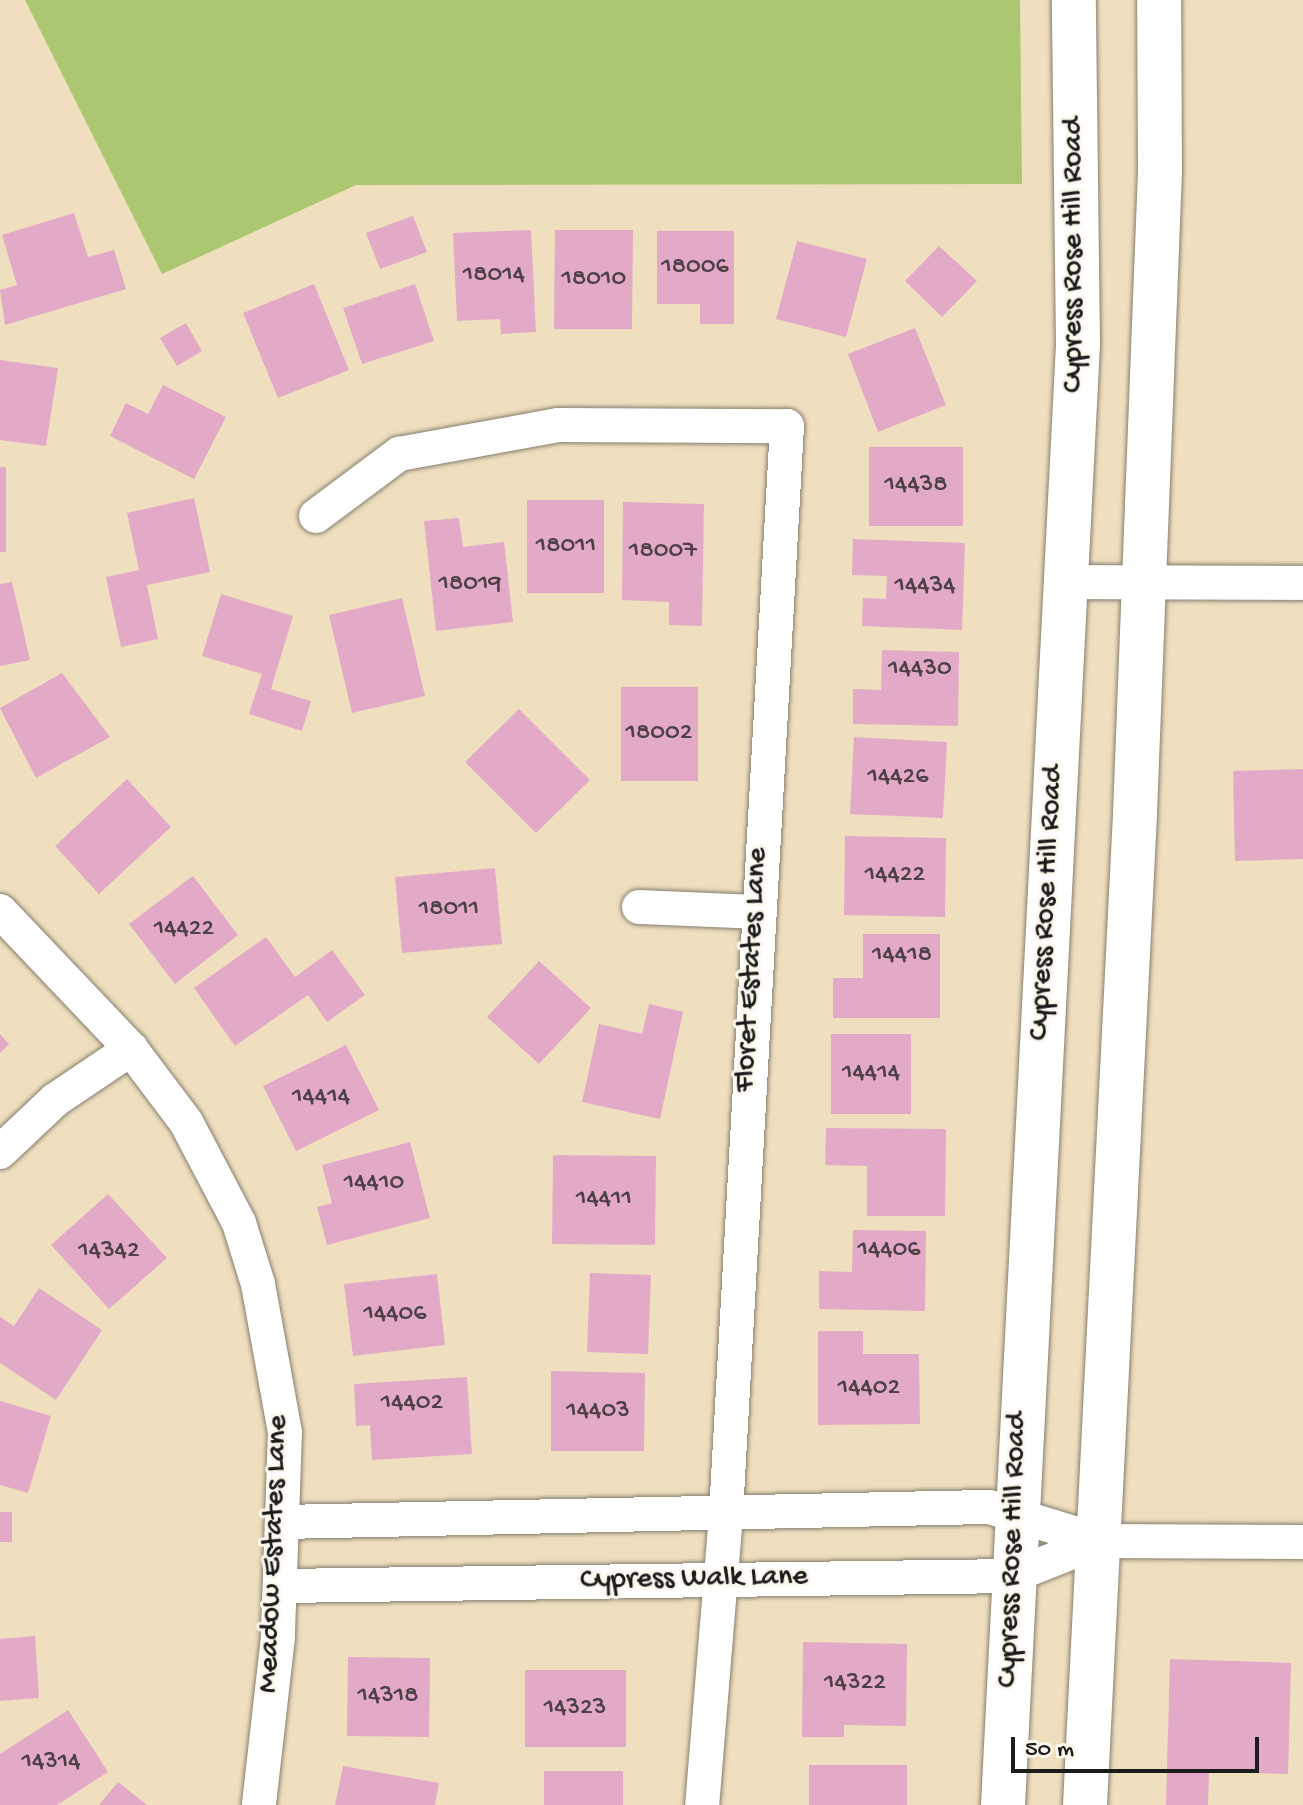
<!DOCTYPE html>
<html>
<head>
<meta charset="utf-8">
<style>
	body { margin:0 }
	#map { position:relative; width:1303px; height:1805px; overflow:hidden; background:#efdfbf; font-family:"Gochi Hand",sans-serif }
	div>[style] { position:absolute }
	.green>* { inset:0; background:#abc870 }
	.building>* { inset:0; background:#e3aac8 }
	.roads { filter:drop-shadow(0 0 2px #867e6e) drop-shadow(0 0 2px #867e6e) }
	.street>* { height:34px; margin:-17px; padding:0 17px; transform-origin:17px; border-radius:17px; background:#fff }
	.secondary>* { height:44px; margin:-22px; padding:0 22px; transform-origin:22px; border-radius:22px; background:#fff }
	span { translate:-50% -50%; white-space:nowrap; text-align:center; line-height:1.15; -webkit-text-stroke:6px #fbf7ec; paint-order:stroke }
	.number-label { font-size:26px; color:#4e4047 }
	.number-label span { -webkit-text-stroke-width:0 }
	.street-label { font-size:30px; color:#1c1c1c }
	.scale { position:absolute; left:1011px; top:1737px; width:248px; height:36px; box-sizing:border-box; border:4px solid #1c1c1c; border-top:0; padding-left:10px; font-size:24px; line-height:28px; white-space:nowrap; color:#1c1c1c; -webkit-text-stroke:6px #fbf7ec; paint-order:stroke }
</style>
</head>
<body>
<div id="map">
	<div class="green">
		<i style="clip-path:polygon(25px 0,1020px 0,1022px 184px,356px 185px,162px 274px)"></i>
	</div>
	<div class="building">
		<i style="clip-path:polygon(74px 213px,88px 257px,114px 250px,126px 289px,5px 325px,0 290px,17px 285px,2px 235px)"></i>
		<i style="clip-path:polygon(413px 216px,427px 252px,380px 269px,366px 233px)"></i>
		<i style="clip-path:polygon(531px 230px,536px 332px,501px 334px,500px 319px,457px 321px,453px 233px)"></i>
		<i style="clip-path:polygon(555px 230px,633px 230px,632px 329px,554px 329px)"></i>
		<i style="clip-path:polygon(657px 231px,734px 231px,734px 324px,700px 324px,700px 304px,657px 304px)"></i>
		<i style="clip-path:polygon(797px 241px,867px 259px,846px 337px,776px 319px)"></i>
		<i style="clip-path:polygon(939px 246px,977px 281px,942px 317px,905px 281px)"></i>
		<i style="clip-path:polygon(314px 284px,349px 370px,278px 398px,243px 313px)"></i>
		<i style="clip-path:polygon(415px 284px,434px 341px,362px 364px,343px 308px)"></i>
		<i style="clip-path:polygon(186px 323px,202px 351px,177px 366px,160px 338px)"></i>
		<i style="clip-path:polygon(915px 328px,946px 405px,878px 432px,848px 354px)"></i>
		<i style="clip-path:polygon(0 360px,58px 368px,46px 446px,0 440px)"></i>
		<i style="clip-path:polygon(163px 385px,226px 417px,194px 479px,110px 436px,126px 403px,148px 414px)"></i>
		<i style="clip-path:polygon(869px 447px,963px 447px,963px 526px,869px 526px)"></i>
		<i style="clip-path:polygon(0 467px,6px 467px,6px 552px,0 552px)"></i>
		<i style="clip-path:polygon(194px 498px,210px 572px,147px 585px,158px 639px,121px 647px,106px 577px,139px 570px,127px 513px)"></i>
		<i style="clip-path:polygon(527px 500px,604px 500px,604px 593px,527px 593px)"></i>
		<i style="clip-path:polygon(623px 502px,704px 504px,702px 626px,669px 625px,669px 602px,622px 600px)"></i>
		<i style="clip-path:polygon(459px 518px,463px 547px,504px 542px,513px 622px,436px 631px,424px 521px)"></i>
		<i style="clip-path:polygon(853px 539px,965px 543px,962px 630px,862px 626px,863px 598px,886px 599px,887px 576px,852px 575px)"></i>
		<i style="clip-path:polygon(12px 582px,30px 660px,0 666px,0 584px)"></i>
		<i style="clip-path:polygon(221px 594px,293px 616px,271px 689px,311px 701px,302px 731px,249px 714px,262px 674px,202px 656px)"></i>
		<i style="clip-path:polygon(402px 598px,425px 696px,352px 713px,329px 615px)"></i>
		<i style="clip-path:polygon(882px 650px,959px 652px,958px 726px,853px 724px,853px 689px,881px 690px)"></i>
		<i style="clip-path:polygon(62px 673px,110px 737px,36px 778px,0 708px)"></i>
		<i style="clip-path:polygon(621px 687px,698px 687px,698px 781px,621px 781px)"></i>
		<i style="clip-path:polygon(519px 709px,590px 780px,536px 833px,465px 762px)"></i>
		<i style="clip-path:polygon(854px 737px,947px 742px,943px 818px,850px 814px)"></i>
		<i style="clip-path:polygon(1303px 769px,1303px 859px,1235px 861px,1233px 771px)"></i>
		<i style="clip-path:polygon(127px 779px,171px 827px,99px 894px,55px 846px)"></i>
		<i style="clip-path:polygon(845px 836px,946px 838px,945px 917px,844px 915px)"></i>
		<i style="clip-path:polygon(495px 868px,502px 944px,402px 953px,395px 877px)"></i>
		<i style="clip-path:polygon(193px 876px,238px 935px,175px 984px,129px 924px)"></i>
		<i style="clip-path:polygon(863px 934px,940px 934px,940px 1018px,833px 1018px,833px 978px,863px 978px)"></i>
		<i style="clip-path:polygon(266px 937px,295px 977px,332px 950px,365px 995px,327px 1022px,308px 995px,235px 1046px,194px 988px)"></i>
		<i style="clip-path:polygon(539px 961px,591px 1008px,539px 1064px,487px 1017px)"></i>
		<i style="clip-path:polygon(649px 1004px,683px 1012px,660px 1119px,582px 1102px,599px 1024px,642px 1034px)"></i>
		<i style="clip-path:polygon(0 1034px,9px 1044px,0 1053px)"></i>
		<i style="clip-path:polygon(831px 1034px,911px 1034px,911px 1114px,831px 1114px)"></i>
		<i style="clip-path:polygon(346px 1045px,379px 1110px,296px 1151px,263px 1086px)"></i>
		<i style="clip-path:polygon(826px 1128px,946px 1129px,945px 1216px,867px 1216px,867px 1166px,825px 1165px)"></i>
		<i style="clip-path:polygon(410px 1142px,430px 1218px,327px 1245px,317px 1207px,332px 1203px,322px 1165px)"></i>
		<i style="clip-path:polygon(553px 1155px,656px 1156px,655px 1245px,552px 1244px)"></i>
		<i style="clip-path:polygon(108px 1194px,167px 1258px,109px 1309px,51px 1245px)"></i>
		<i style="clip-path:polygon(853px 1230px,926px 1231px,925px 1311px,819px 1309px,819px 1271px,852px 1272px)"></i>
		<i style="clip-path:polygon(590px 1273px,651px 1275px,648px 1354px,587px 1352px)"></i>
		<i style="clip-path:polygon(437px 1274px,445px 1345px,353px 1356px,344px 1284px)"></i>
		<i style="clip-path:polygon(39px 1288px,102px 1330px,56px 1400px,0 1363px,0 1317px,14px 1326px)"></i>
		<i style="clip-path:polygon(818px 1331px,863px 1331px,863px 1354px,919px 1354px,920px 1424px,818px 1425px)"></i>
		<i style="clip-path:polygon(551px 1371px,645px 1373px,644px 1451px,551px 1451px)"></i>
		<i style="clip-path:polygon(467px 1377px,472px 1454px,372px 1460px,370px 1425px,356px 1426px,354px 1384px)"></i>
		<i style="clip-path:polygon(0 1401px,51px 1416px,28px 1493px,0 1485px)"></i>
		<i style="clip-path:polygon(0 1512px,12px 1512px,12px 1542px,0 1542px)"></i>
		<i style="clip-path:polygon(35px 1636px,39px 1698px,0 1701px,0 1639px)"></i>
		<i style="clip-path:polygon(803px 1642px,907px 1644px,906px 1726px,844px 1725px,844px 1737px,802px 1737px)"></i>
		<i style="clip-path:polygon(348px 1657px,430px 1658px,429px 1737px,347px 1736px)"></i>
		<i style="clip-path:polygon(1170px 1659px,1291px 1663px,1288px 1774px,1209px 1772px,1208px 1805px,1166px 1805px)"></i>
		<i style="clip-path:polygon(525px 1670px,626px 1670px,626px 1747px,525px 1747px)"></i>
		<i style="clip-path:polygon(68px 1710px,108px 1772px,57px 1805px,0 1805px,0 1754px)"></i>
		<i style="clip-path:polygon(809px 1765px,907px 1765px,907px 1805px,809px 1805px)"></i>
		<i style="clip-path:polygon(343px 1766px,439px 1783px,435px 1805px,335px 1805px)"></i>
		<i style="clip-path:polygon(544px 1771px,623px 1771px,623px 1805px,544px 1805px)"></i>
		<i style="clip-path:polygon(118px 1782px,147px 1805px,99px 1805px)"></i>
	</div>
	<div class="roads">
		<div class="street">
			<i style="left:316px;top:516px;width:104px;rotate:-36.8deg"></i>
			<i style="left:399px;top:454px;width:162px;rotate:-10.3deg"></i>
			<i style="left:558px;top:425px;width:229px;rotate:0.3deg"></i>
			<i style="left:787px;top:426px;width:1091px;rotate:93.21deg"></i>
			<i style="left:726px;top:1515px;width:291px;rotate:94.7deg"></i>
			<i style="left:1067px;top:582px;width:236px;rotate:0.2deg"></i>
			<i style="left:639px;top:907px;width:117px;rotate:2.4deg"></i>
			<i style="left:0;top:911px;width:190px;rotate:46.5deg"></i>
			<i style="left:131px;top:1049px;width:91px;rotate:53deg"></i>
			<i style="left:186px;top:1122px;width:114px;rotate:62.3deg"></i>
			<i style="left:239px;top:1223px;width:64px;rotate:72.7deg"></i>
			<i style="left:258px;top:1284px;width:150px;rotate:79.7deg"></i>
			<i style="left:285px;top:1432px;width:205px;rotate:92deg"></i>
			<i style="left:278px;top:1637px;width:169px;rotate:96.5deg"></i>
			<i style="left:0;top:1152px;width:76px;rotate:-43.4deg"></i>
			<i style="left:55px;top:1100px;width:92px;rotate:-33.9deg"></i>
			<i style="left:282px;top:1522px;width:707px;rotate:-1.22deg"></i>
			<i style="left:989px;top:1507px;width:116px;rotate:17deg"></i>
			<i style="left:1100px;top:1541px;width:203px;rotate:0.3deg"></i>
			<i style="left:280px;top:1586px;width:732px;rotate:-0.78deg"></i>
			<i style="left:1012px;top:1576px;width:95px;rotate:-21.7deg"></i>
		</div>
		<div class="secondary">
			<i style="left:1003px;top:1805px;width:1463px;rotate:-87.06deg"></i>
			<i style="left:1078px;top:344px;width:344px;rotate:-90.7deg"></i>
			<i style="left:1085px;top:1805px;width:993px;rotate:-87.11deg"></i>
			<i style="left:1135px;top:813px;width:642px;rotate:-87.77deg"></i>
			<i style="left:1160px;top:171px;width:171px;rotate:-90.3deg"></i>
		</div>
	</div>
	<div class="number-label">
		<span style="left:695px;top:268px">18006</span>
		<span style="left:494px;top:276px">18014</span>
		<span style="left:594px;top:280px">18010</span>
		<span style="left:916px;top:486px">14438</span>
		<span style="left:566px;top:547px">18011</span>
		<span style="left:663px;top:552px">18007</span>
		<span style="left:470px;top:585px">18019</span>
		<span style="left:925px;top:587px">14434</span>
		<span style="left:920px;top:670px">14430</span>
		<span style="left:659px;top:734px">18002</span>
		<span style="left:898px;top:778px">14426</span>
		<span style="left:895px;top:876px">14422</span>
		<span style="left:449px;top:910px">18011</span>
		<span style="left:184px;top:930px">14422</span>
		<span style="left:902px;top:956px">14418</span>
		<span style="left:871px;top:1074px">14414</span>
		<span style="left:321px;top:1098px">14414</span>
		<span style="left:374px;top:1184px">14410</span>
		<span style="left:604px;top:1200px">14411</span>
		<span style="left:889px;top:1251px">14406</span>
		<span style="left:109px;top:1252px">14342</span>
		<span style="left:395px;top:1315px">14406</span>
		<span style="left:869px;top:1389px">14402</span>
		<span style="left:412px;top:1404px">14402</span>
		<span style="left:598px;top:1412px">14403</span>
		<span style="left:855px;top:1684px">14322</span>
		<span style="left:388px;top:1697px">14318</span>
		<span style="left:575px;top:1709px">14323</span>
		<span style="left:51px;top:1763px">14314</span>
	</div>
	<div class="street-label">
		<span style="left:1075px;top:255px;rotate:-90deg">Cypress Rose Hill Road</span>
		<span style="left:1048px;top:903px;rotate:-87deg">Cypress Rose Hill Road</span>
		<span style="left:753px;top:970px;rotate:-87deg">Floret Estates Lane</span>
		<span style="left:1014px;top:1550px;rotate:-88deg">Cypress Rose Hill Road</span>
		<span style="left:275px;top:1554px;rotate:-88deg">Meadow Estates Lane</span>
		<span style="left:694px;top:1580px;rotate:-1deg">Cypress Walk Lane</span>
	</div>
	<div class="scale">50 m</div>
</div>
</body>
</html>
